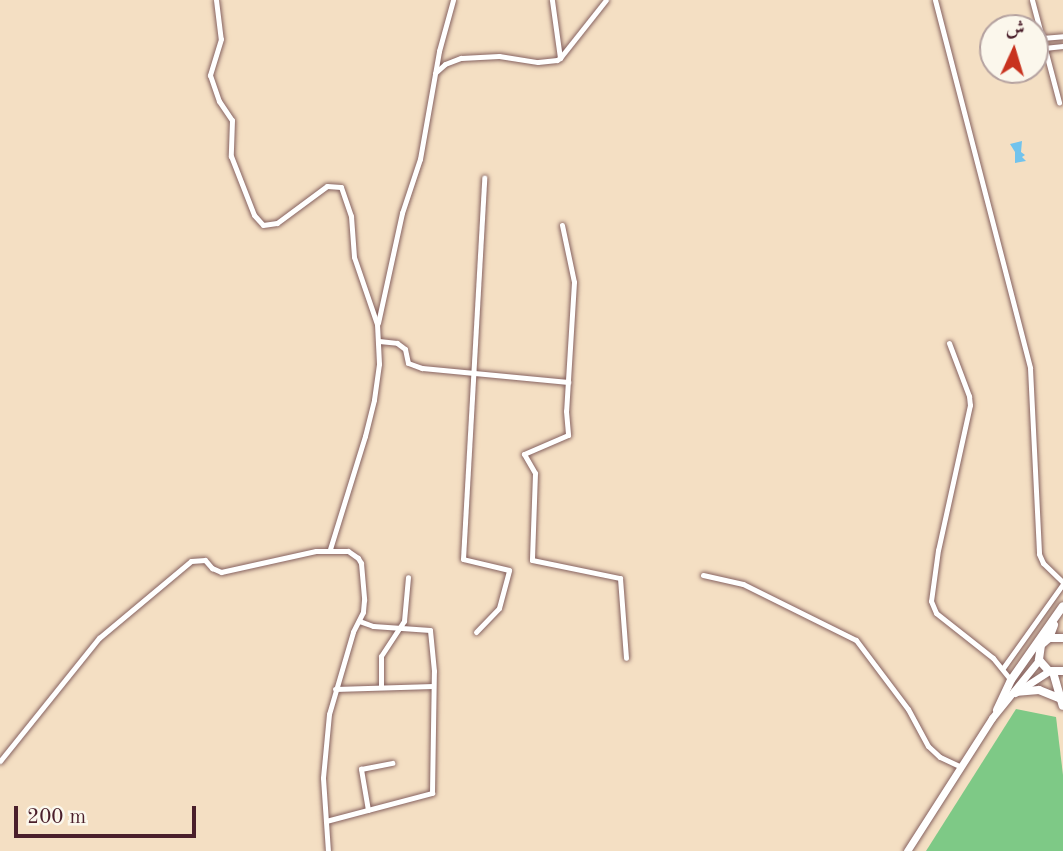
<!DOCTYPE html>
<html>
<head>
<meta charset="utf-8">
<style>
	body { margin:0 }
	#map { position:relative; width:1063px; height:851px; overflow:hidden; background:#f4dfc3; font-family:"Old Standard TT",Amiri,serif }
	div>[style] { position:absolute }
	.green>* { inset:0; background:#7ec986 }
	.water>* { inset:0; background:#71c3ed }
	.roads { filter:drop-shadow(0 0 2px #866260) drop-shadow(0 0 2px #866260) }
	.minor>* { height:5px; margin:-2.5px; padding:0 2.5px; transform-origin:2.5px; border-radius:2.5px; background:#fff }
	.secondary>* { height:7px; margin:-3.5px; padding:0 3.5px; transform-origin:3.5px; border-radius:3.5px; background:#fff }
	.primary>* { height:8px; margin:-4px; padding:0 4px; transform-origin:4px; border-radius:4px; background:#fff }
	span { translate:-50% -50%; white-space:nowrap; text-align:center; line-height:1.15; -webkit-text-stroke:6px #fbf7ec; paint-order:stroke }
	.north { position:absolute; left:979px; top:14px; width:70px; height:70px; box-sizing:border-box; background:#fbf7ec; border:2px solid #b4a19f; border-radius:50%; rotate:4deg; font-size:19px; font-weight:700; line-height:28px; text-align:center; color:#4a1f2b }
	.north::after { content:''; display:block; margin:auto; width:24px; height:32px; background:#c8321e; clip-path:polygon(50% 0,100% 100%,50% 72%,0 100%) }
	.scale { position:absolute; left:14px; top:806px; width:182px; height:32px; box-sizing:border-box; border:4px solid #4a1f2b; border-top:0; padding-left:9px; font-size:21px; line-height:24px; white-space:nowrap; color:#4a1f2b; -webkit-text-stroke:5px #fbf7ec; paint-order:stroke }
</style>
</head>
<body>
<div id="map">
	<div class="green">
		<i style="clip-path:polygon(1016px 709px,1056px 717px,1063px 775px,1063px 851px,926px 851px)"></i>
	</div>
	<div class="water">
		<i style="clip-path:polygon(1022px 141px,1021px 152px,1025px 155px,1022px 157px,1026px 161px,1015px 163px,1015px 152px,1010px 144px)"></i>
	</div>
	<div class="roads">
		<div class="minor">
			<i style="left:216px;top:0;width:39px;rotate:83deg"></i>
			<i style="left:221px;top:39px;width:38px;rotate:107deg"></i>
			<i style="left:210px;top:75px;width:28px;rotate:71deg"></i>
			<i style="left:219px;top:101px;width:23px;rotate:56deg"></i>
			<i style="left:232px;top:120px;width:36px;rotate:92deg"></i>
			<i style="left:231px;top:156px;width:63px;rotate:68.7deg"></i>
			<i style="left:254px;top:215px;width:13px;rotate:48deg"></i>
			<i style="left:263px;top:225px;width:14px;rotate:-8deg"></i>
			<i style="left:277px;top:223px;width:62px;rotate:-36.5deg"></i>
			<i style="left:327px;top:186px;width:14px;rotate:4deg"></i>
			<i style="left:341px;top:187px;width:31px;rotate:71deg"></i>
			<i style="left:351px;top:216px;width:41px;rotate:85.8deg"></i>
			<i style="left:354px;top:257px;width:71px;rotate:71.1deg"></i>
			<i style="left:377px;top:324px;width:40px;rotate:87.1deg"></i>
			<i style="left:379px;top:364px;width:36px;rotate:98deg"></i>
			<i style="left:374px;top:400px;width:37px;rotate:104deg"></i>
			<i style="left:365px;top:436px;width:118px;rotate:107.2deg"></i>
			<i style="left:935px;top:0;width:380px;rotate:75.5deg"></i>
			<i style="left:1030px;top:368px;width:186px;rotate:87.2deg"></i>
			<i style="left:1039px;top:554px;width:10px;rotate:66deg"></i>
			<i style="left:1043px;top:563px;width:28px;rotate:44deg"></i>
			<i style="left:1032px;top:0;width:106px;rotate:75.2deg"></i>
			<i style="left:1042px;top:38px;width:21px;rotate:-5deg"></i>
			<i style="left:1044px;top:48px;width:19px;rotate:-6deg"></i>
			<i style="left:560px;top:58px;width:74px;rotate:-51.6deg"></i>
			<i style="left:435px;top:73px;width:13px;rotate:-42deg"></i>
			<i style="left:445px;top:64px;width:17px;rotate:-21deg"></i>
			<i style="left:461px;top:58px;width:38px;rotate:-3deg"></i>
			<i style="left:499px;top:56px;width:39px;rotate:9deg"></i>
			<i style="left:538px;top:62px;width:19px;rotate:-6deg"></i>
			<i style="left:557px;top:60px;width:4px;rotate:-34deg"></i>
			<i style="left:560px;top:58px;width:59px;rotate:-97.9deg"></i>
			<i style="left:562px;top:225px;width:58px;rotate:78.1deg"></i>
			<i style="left:574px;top:282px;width:129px;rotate:93.5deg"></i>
			<i style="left:566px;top:411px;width:24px;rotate:85deg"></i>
			<i style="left:568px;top:435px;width:48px;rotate:156.6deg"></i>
			<i style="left:524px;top:454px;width:22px;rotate:60deg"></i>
			<i style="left:535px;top:473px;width:87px;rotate:92deg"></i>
			<i style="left:532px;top:560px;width:90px;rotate:11.6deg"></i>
			<i style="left:620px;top:578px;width:80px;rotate:85.7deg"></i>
			<i style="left:378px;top:323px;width:113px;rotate:-77.7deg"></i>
			<i style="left:402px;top:213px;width:57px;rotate:-71.6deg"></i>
			<i style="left:420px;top:159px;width:110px;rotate:-80deg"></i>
			<i style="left:439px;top:51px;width:53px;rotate:-74.6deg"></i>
			<i style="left:379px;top:341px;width:18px;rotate:6deg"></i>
			<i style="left:397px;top:343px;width:10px;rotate:37deg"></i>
			<i style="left:405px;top:349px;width:14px;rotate:78deg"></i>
			<i style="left:408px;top:363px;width:15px;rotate:20deg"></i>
			<i style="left:422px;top:368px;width:147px;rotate:5.5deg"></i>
			<i style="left:949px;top:343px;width:57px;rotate:69.3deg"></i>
			<i style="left:969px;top:396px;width:9px;rotate:84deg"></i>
			<i style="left:970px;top:405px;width:148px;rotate:102.4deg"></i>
			<i style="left:938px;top:550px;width:51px;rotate:97.8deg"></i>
			<i style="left:931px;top:601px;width:13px;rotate:67deg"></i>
			<i style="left:936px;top:613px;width:73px;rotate:38.3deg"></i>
			<i style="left:993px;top:658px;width:28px;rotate:51deg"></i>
			<i style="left:703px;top:575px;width:41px;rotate:12.7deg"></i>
			<i style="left:743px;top:584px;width:126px;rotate:26.4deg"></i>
			<i style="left:856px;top:640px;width:86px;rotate:53deg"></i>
			<i style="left:908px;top:709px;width:42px;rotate:61.6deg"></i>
			<i style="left:928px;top:746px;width:16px;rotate:43deg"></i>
			<i style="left:940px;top:757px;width:23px;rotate:25deg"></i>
			<i style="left:476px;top:632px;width:33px;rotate:-46deg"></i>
			<i style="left:499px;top:608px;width:39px;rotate:-75deg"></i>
			<i style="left:509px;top:570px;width:47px;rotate:-166.6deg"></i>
			<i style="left:463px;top:559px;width:382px;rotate:-86.8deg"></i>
			<i style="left:1003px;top:668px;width:103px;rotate:-54.5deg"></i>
			<i style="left:381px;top:686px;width:30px;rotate:-90deg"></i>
			<i style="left:381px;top:656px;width:42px;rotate:-56.7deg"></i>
			<i style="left:404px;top:621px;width:44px;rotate:-84.8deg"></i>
			<i style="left:335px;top:689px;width:98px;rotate:-1.8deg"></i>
			<i style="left:0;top:761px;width:158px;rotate:-51.2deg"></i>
			<i style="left:99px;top:638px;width:120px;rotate:-39.9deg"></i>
			<i style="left:191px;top:561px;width:14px;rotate:-4deg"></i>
			<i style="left:205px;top:560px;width:11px;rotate:49deg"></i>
			<i style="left:212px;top:568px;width:10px;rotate:24deg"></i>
			<i style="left:221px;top:572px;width:97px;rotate:-12.5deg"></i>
			<i style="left:316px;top:551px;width:32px"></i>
			<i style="left:348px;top:551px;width:12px;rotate:35deg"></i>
			<i style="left:358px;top:558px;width:6px;rotate:59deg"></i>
			<i style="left:361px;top:563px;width:37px;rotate:85deg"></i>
			<i style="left:364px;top:600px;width:12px;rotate:95deg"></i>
			<i style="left:363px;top:612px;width:22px;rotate:117deg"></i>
			<i style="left:353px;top:632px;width:85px;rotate:106.3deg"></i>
			<i style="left:329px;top:714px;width:64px;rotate:95.4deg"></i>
			<i style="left:323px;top:778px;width:73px;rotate:86.1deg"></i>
			<i style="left:368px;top:810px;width:42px;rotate:-99.7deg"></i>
			<i style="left:361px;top:769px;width:32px;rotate:-11deg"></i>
			<i style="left:326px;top:821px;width:110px;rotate:-14.8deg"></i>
			<i style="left:432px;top:793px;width:122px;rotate:-89.1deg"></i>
			<i style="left:434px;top:671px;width:41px;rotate:-95.6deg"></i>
			<i style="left:430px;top:630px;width:57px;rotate:-176deg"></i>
			<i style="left:373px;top:626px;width:15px;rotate:-160deg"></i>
		</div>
		<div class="secondary">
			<i style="left:1015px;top:693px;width:40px;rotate:-32.9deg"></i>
			<i style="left:907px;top:851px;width:158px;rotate:-57.4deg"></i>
			<i style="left:992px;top:718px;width:75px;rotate:-51deg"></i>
		</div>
		<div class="primary">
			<i style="left:1054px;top:625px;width:14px;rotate:111deg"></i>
			<i style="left:1049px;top:638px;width:11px;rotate:139deg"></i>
			<i style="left:1041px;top:645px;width:15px;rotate:98deg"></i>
			<i style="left:1039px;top:660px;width:15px;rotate:48deg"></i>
			<i style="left:1049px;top:671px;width:14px"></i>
			<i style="left:1049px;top:638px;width:14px"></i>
			<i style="left:1053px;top:672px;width:35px;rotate:74deg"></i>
			<i style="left:1015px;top:692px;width:24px;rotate:-5deg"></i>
			<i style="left:1039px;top:690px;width:24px;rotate:22deg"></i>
			<i style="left:997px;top:710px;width:33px;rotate:-65deg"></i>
			<i style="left:1011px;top:680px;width:90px;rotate:-54.9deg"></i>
		</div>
	</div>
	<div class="north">ش</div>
	<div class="scale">200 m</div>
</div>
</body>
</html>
